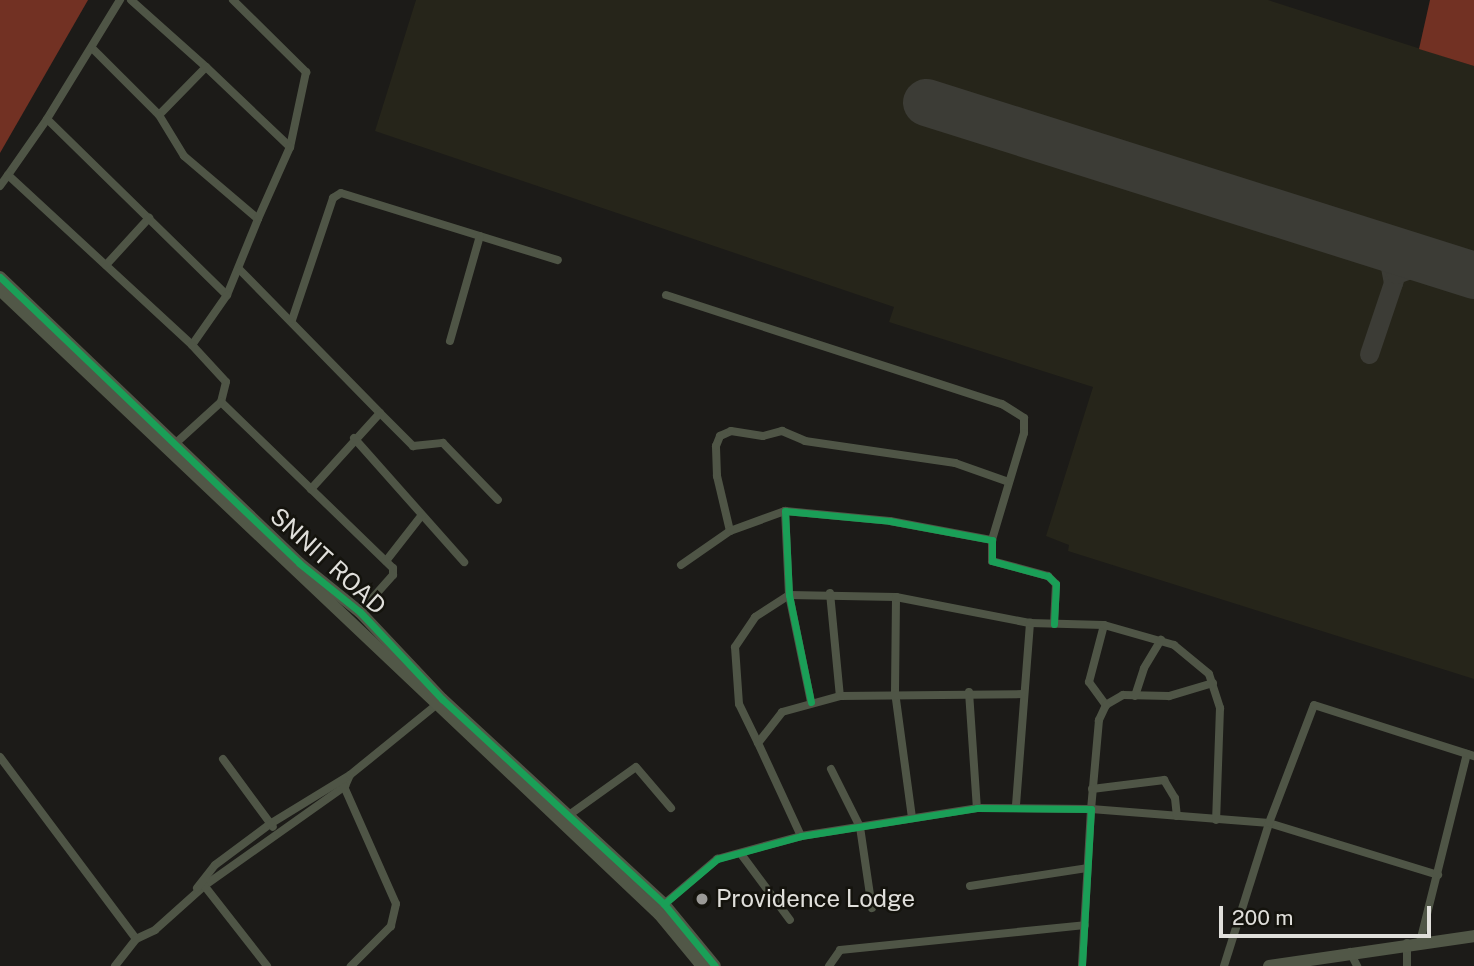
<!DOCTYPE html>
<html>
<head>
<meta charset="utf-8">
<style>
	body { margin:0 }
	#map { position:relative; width:1474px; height:966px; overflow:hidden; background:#1c1b18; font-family:"Public Sans",sans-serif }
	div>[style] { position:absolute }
	.built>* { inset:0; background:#26251a }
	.forest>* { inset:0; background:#723123 }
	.taxiway>* { height:19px; margin:-9.5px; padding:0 9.5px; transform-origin:9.5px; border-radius:9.5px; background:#3c3c36 }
	.runway>* { height:47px; margin:-23.5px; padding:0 23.5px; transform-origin:23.5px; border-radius:23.5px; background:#3c3c36 }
	.street>* { height:8px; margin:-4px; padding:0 4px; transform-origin:4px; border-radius:4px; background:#4f5546 }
	.secondary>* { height:12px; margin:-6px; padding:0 6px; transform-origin:6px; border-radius:6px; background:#515747 }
	.cycleway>* { height:7px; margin:-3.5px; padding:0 3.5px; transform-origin:3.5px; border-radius:3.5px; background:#1a9f57 }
	.dots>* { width:19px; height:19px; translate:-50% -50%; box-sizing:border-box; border:4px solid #14130d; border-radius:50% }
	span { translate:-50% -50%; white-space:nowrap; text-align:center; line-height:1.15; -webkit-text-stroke:5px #14130d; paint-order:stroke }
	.street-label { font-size:24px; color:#e0dfdb }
	.poi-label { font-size:24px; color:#e0dfdb }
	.left { translate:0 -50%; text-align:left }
	.scale { position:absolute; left:1219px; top:906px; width:212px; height:32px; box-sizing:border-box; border:4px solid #e0dfdb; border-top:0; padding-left:9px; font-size:21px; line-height:24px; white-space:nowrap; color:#e0dfdb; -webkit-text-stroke:5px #14130d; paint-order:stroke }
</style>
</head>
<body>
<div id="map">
	<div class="built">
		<i style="clip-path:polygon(416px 0,1268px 0,1474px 66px,1474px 679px,1068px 551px,1069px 545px,1046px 536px,1093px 387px,889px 322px,894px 307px,375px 131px)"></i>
	</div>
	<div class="forest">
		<i style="clip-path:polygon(0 0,88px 0,0 153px)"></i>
		<i style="clip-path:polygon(1430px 0,1474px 0,1474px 66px,1419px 49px)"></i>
	</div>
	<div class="taxiway">
		<i style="left:1372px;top:243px;width:25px;rotate:48deg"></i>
		<i style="left:1389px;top:262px;width:21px;rotate:79deg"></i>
		<i style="left:1369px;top:354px;width:84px;rotate:-71.4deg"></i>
		<i style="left:1396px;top:274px;width:37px;rotate:-20deg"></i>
	</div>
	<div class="runway">
		<i style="left:926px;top:102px;width:575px;rotate:17.52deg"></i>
	</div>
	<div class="street">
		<i style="left:131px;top:0;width:101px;rotate:41.8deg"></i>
		<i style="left:206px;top:67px;width:67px;rotate:134.4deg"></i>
		<i style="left:233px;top:0;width:103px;rotate:44.6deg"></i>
		<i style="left:306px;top:72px;width:77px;rotate:102deg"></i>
		<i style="left:92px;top:48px;width:95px;rotate:45deg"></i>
		<i style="left:159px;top:115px;width:48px;rotate:58.6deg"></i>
		<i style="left:184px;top:156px;width:97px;rotate:40.4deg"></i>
		<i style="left:258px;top:219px;width:82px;rotate:112.2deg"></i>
		<i style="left:206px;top:67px;width:116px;rotate:43.6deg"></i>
		<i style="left:290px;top:147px;width:79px;rotate:114deg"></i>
		<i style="left:47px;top:119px;width:140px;rotate:-58.5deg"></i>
		<i style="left:8px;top:175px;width:68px;rotate:-55.1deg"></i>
		<i style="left:47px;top:119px;width:252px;rotate:44.4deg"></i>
		<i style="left:227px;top:295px;width:61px;rotate:125deg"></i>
		<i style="left:0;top:186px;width:14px;rotate:-54deg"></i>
		<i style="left:8px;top:175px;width:251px;rotate:42.7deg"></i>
		<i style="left:192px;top:345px;width:50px;rotate:47.4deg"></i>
		<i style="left:226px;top:382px;width:21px;rotate:104deg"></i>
		<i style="left:221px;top:402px;width:61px;rotate:137.7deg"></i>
		<i style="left:106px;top:265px;width:64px;rotate:-47.5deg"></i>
		<i style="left:240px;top:270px;width:200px;rotate:45.6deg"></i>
		<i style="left:380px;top:413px;width:103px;rotate:132.2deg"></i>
		<i style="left:666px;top:295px;width:353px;rotate:18deg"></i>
		<i style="left:1002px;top:404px;width:26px;rotate:32deg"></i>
		<i style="left:1024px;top:418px;width:15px;rotate:90deg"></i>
		<i style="left:1024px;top:433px;width:112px;rotate:106.7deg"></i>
		<i style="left:292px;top:320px;width:129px;rotate:-71.4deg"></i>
		<i style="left:333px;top:198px;width:9px;rotate:-32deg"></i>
		<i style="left:341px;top:193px;width:227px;rotate:17.2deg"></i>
		<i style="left:450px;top:341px;width:109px;rotate:-74.1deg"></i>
		<i style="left:221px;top:402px;width:239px;rotate:44deg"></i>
		<i style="left:393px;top:568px;width:7px;rotate:90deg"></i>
		<i style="left:393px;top:575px;width:50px;rotate:131.7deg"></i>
		<i style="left:380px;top:413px;width:47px;rotate:45deg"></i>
		<i style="left:413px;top:446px;width:30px;rotate:-6deg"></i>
		<i style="left:443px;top:443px;width:79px;rotate:46deg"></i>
		<i style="left:354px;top:438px;width:166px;rotate:48.4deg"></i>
		<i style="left:730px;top:531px;width:57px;rotate:-103.3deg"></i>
		<i style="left:717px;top:476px;width:30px;rotate:-92deg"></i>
		<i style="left:716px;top:446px;width:11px;rotate:-68deg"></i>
		<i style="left:720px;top:436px;width:12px;rotate:-24deg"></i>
		<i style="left:731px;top:431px;width:32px;rotate:9deg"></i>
		<i style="left:763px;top:436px;width:20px;rotate:-15deg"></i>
		<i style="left:782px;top:431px;width:25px;rotate:23deg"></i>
		<i style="left:805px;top:441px;width:152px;rotate:8.3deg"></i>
		<i style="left:955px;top:463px;width:57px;rotate:19.4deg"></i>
		<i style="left:386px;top:561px;width:58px;rotate:-52deg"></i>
		<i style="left:681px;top:565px;width:60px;rotate:-34.8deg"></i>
		<i style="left:730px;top:531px;width:59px;rotate:-20deg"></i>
		<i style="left:830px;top:593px;width:103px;rotate:84.5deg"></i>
		<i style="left:896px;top:597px;width:95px;rotate:90.6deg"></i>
		<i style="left:895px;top:692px;width:126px;rotate:82.3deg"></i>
		<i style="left:1104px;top:625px;width:59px;rotate:104.7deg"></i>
		<i style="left:1089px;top:682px;width:29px;rotate:54deg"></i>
		<i style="left:1213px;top:683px;width:46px;rotate:163.5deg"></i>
		<i style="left:1169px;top:696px;width:46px;rotate:-178.8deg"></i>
		<i style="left:1123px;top:695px;width:20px;rotate:150deg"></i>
		<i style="left:1106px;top:705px;width:17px;rotate:115deg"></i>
		<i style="left:1099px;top:720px;width:89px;rotate:95.1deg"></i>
		<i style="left:1091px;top:809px;width:179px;rotate:4.5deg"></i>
		<i style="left:1269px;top:823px;width:177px;rotate:17.1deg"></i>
		<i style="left:969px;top:692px;width:116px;rotate:86.1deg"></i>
		<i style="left:1135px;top:696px;width:29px;rotate:-72deg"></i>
		<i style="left:1144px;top:668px;width:33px;rotate:-59deg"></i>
		<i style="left:811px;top:702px;width:109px;rotate:-101.6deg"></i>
		<i style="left:789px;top:595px;width:84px;rotate:-92.7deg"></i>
		<i style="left:785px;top:511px;width:105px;rotate:5.4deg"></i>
		<i style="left:890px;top:521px;width:104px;rotate:10.6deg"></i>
		<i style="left:992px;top:540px;width:21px;rotate:90deg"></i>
		<i style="left:992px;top:561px;width:58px;rotate:15deg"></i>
		<i style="left:1048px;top:576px;width:11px;rotate:45deg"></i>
		<i style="left:1056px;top:584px;width:40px;rotate:92.9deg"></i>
		<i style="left:758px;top:743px;width:43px;rotate:-116deg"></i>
		<i style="left:739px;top:704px;width:57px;rotate:-94deg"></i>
		<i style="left:735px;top:647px;width:36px;rotate:-56deg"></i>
		<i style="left:755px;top:617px;width:40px;rotate:-32.9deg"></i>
		<i style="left:789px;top:595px;width:107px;rotate:1.1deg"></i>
		<i style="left:896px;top:597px;width:136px;rotate:11deg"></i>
		<i style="left:0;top:757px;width:227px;rotate:53.2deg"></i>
		<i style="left:136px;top:939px;width:21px;rotate:-25deg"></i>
		<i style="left:155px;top:930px;width:66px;rotate:-41.9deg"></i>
		<i style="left:204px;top:886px;width:173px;rotate:-35.3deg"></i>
		<i style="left:345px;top:786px;width:12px;rotate:-66deg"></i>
		<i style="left:223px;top:759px;width:84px;rotate:53.7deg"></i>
		<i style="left:831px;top:769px;width:65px;rotate:63.4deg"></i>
		<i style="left:860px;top:827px;width:82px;rotate:81.6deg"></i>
		<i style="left:342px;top:782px;width:133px;rotate:66.1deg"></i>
		<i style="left:396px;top:904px;width:23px;rotate:103deg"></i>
		<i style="left:391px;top:926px;width:57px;rotate:135deg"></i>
		<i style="left:1092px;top:789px;width:73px;rotate:-7.1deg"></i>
		<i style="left:1164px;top:780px;width:21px;rotate:59deg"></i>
		<i style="left:1175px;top:798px;width:18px;rotate:84deg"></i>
		<i style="left:1016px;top:805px;width:183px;rotate:-85.6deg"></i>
		<i style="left:1030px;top:623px;width:74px;rotate:1.5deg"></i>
		<i style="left:1104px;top:625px;width:73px;rotate:15.9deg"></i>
		<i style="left:1174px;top:645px;width:45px;rotate:39.6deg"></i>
		<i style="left:1209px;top:674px;width:36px;rotate:72deg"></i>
		<i style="left:1220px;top:708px;width:112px;rotate:92deg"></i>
		<i style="left:569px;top:815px;width:82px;rotate:-35.6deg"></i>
		<i style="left:636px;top:767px;width:54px;rotate:49.5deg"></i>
		<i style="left:801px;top:836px;width:102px;rotate:-114.8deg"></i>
		<i style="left:758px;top:743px;width:39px;rotate:-52deg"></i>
		<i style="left:782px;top:712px;width:60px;rotate:-15.4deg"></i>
		<i style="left:840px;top:696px;width:182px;rotate:-0.6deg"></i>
		<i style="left:741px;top:854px;width:82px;rotate:53.4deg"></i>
		<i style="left:203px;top:884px;width:104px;rotate:52deg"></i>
		<i style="left:970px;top:886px;width:118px;rotate:-8.7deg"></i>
		<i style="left:197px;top:888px;width:29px;rotate:-52deg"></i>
		<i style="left:215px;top:865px;width:69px;rotate:-36.7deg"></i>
		<i style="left:270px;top:824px;width:94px;rotate:-31.5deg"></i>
		<i style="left:350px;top:775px;width:109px;rotate:-39.1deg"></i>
		<i style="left:664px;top:904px;width:70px;rotate:-40.3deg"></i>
		<i style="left:717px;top:859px;width:87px;rotate:-15.3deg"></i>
		<i style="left:801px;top:836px;width:178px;rotate:-9deg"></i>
		<i style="left:977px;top:808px;width:114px;rotate:0.5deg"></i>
		<i style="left:1091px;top:809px;width:157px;rotate:93.3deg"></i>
		<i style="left:1420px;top:942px;width:194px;rotate:-76deg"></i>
		<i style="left:1350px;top:952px;width:16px;rotate:63deg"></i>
		<i style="left:115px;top:966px;width:34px;rotate:-52deg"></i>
		<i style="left:829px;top:966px;width:19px;rotate:-55deg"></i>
		<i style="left:840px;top:950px;width:246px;rotate:-5.8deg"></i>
		<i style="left:1224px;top:966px;width:150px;rotate:-72.5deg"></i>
		<i style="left:1269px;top:823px;width:126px;rotate:-69.1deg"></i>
		<i style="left:1314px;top:705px;width:168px;rotate:17.7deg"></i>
		<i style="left:1407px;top:966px;width:23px;rotate:-90deg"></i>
	</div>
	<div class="secondary">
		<i style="left:0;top:277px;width:414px;rotate:43.7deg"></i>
		<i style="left:299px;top:563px;width:78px;rotate:38.8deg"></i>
		<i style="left:360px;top:612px;width:120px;rotate:46.7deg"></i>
		<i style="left:442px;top:699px;width:302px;rotate:42.7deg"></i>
		<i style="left:664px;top:904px;width:80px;rotate:50.6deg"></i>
		<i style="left:0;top:290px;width:908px;rotate:43.44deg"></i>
		<i style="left:659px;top:914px;width:67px;rotate:50.4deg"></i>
		<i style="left:1269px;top:966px;width:207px;rotate:-8.3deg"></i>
	</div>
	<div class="cycleway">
		<i style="left:0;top:277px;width:414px;rotate:43.7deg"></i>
		<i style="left:299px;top:563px;width:78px;rotate:38.8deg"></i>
		<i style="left:360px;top:612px;width:120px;rotate:46.7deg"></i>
		<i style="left:442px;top:699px;width:302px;rotate:42.7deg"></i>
		<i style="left:664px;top:904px;width:80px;rotate:50.6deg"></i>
		<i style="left:811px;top:702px;width:109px;rotate:-101.6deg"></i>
		<i style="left:789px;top:595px;width:84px;rotate:-92.7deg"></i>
		<i style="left:785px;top:511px;width:105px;rotate:5.4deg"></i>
		<i style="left:890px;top:521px;width:104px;rotate:10.6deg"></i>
		<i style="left:992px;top:540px;width:21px;rotate:90deg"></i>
		<i style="left:992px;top:561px;width:58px;rotate:15deg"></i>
		<i style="left:1048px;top:576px;width:11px;rotate:45deg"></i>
		<i style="left:1056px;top:584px;width:40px;rotate:92.9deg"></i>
		<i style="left:664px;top:904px;width:70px;rotate:-40.3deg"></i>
		<i style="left:717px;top:859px;width:87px;rotate:-15.3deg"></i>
		<i style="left:801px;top:836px;width:178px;rotate:-9deg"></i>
		<i style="left:977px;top:808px;width:114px;rotate:0.5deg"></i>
		<i style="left:1091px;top:809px;width:157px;rotate:93.3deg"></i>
	</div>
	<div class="dots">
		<i style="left:702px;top:899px;background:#9b9a97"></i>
	</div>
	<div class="street-label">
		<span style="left:328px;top:561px;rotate:42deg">SNNIT ROAD</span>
	</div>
	<div class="poi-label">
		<span class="left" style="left:716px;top:899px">Providence Lodge</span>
	</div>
	<div class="scale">200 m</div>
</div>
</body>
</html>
